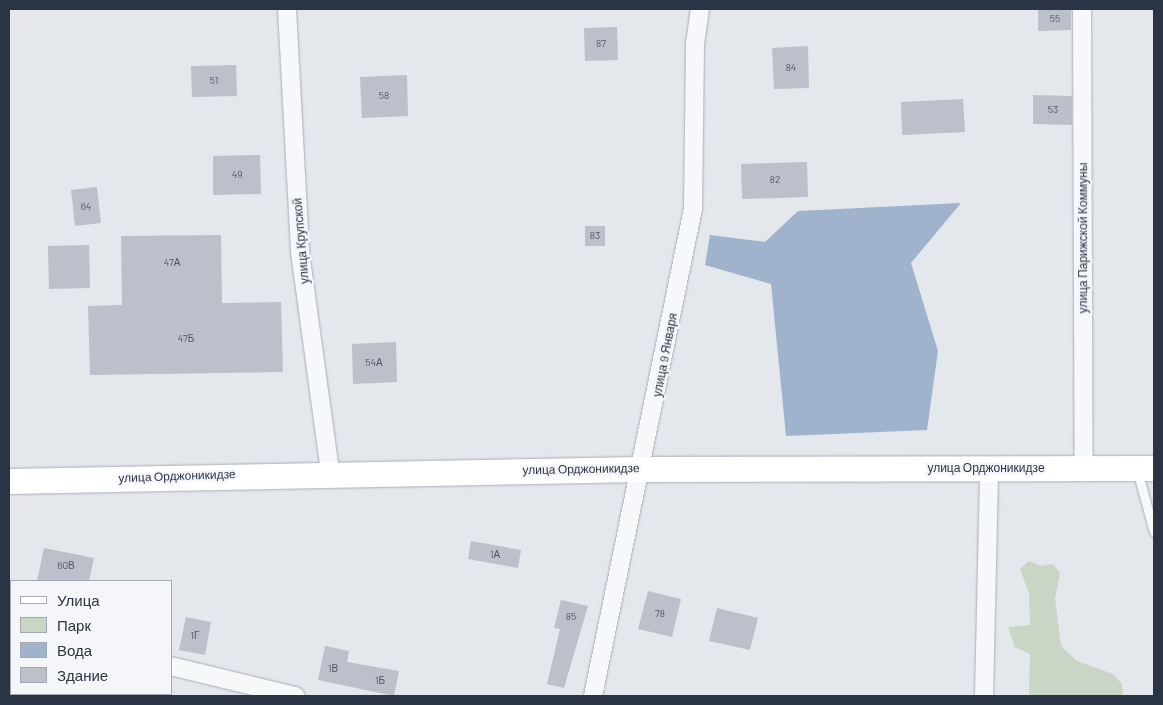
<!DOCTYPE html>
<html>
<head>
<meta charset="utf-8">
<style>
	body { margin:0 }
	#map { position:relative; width:1163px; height:705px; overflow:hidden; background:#e4e7ec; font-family:Barlow,sans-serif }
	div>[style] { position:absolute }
	.green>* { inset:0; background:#c9d6c5 }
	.water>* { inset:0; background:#9fb4cc }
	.building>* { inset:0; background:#bbc0ca }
	.roads { filter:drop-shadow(0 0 1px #a9aeb7) drop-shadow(0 0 1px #a9aeb7) }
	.service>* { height:9px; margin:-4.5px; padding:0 4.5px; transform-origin:4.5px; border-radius:4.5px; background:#f7f8fa }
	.minor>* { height:18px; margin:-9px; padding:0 9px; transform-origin:9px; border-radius:9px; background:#f7f8fa }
	.secondary>* { height:25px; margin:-12.5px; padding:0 12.5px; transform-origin:12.5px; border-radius:12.5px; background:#fff }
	span { translate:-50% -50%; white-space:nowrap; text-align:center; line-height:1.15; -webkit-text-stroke:4.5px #f4f6f9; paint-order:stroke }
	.number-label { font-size:10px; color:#4f5766 }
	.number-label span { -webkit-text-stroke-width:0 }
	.street-label { font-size:12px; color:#2b3445 }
	.frame { position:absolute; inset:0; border:10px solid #2b3445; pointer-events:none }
	.legend { position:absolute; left:10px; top:580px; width:162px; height:115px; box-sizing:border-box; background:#f4f6f9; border:1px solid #a4a8b1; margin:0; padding:6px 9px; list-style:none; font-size:15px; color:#2b3445 }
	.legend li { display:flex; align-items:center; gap:10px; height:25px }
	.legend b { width:25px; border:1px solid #a4a8b1 }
</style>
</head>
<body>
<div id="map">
	<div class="green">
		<i style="clip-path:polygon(1029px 561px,1041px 566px,1053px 564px,1060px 573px,1055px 598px,1061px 646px,1077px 661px,1113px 674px,1122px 684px,1123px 696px,1029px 696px,1030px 654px,1015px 647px,1008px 627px,1030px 625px,1029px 593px,1020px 569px)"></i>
	</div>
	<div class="water">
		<i style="clip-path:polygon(961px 203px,911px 263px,938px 351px,927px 430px,786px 436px,771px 284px,705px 265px,710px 235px,765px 242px,798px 211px)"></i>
	</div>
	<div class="building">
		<i style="clip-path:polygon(1038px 9px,1071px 9px,1071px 30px,1038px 31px)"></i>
		<i style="clip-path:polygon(617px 27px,618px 60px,585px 61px,584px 28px)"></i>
		<i style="clip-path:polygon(808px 46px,809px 88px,774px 89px,772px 48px)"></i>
		<i style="clip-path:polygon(236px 65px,237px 96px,192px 97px,191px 66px)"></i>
		<i style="clip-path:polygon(407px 75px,408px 116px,362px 118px,360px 77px)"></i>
		<i style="clip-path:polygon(1033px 95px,1072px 96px,1072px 125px,1033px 124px)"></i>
		<i style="clip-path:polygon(963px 99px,965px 132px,902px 135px,901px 102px)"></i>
		<i style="clip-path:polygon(260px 155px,261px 194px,213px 195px,213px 156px)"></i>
		<i style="clip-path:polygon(807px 162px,808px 197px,742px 199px,741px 164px)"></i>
		<i style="clip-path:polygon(97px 187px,101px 223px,75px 226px,71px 190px)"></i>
		<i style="clip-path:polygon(585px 226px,605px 226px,605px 246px,585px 246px)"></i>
		<i style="clip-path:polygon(221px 235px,222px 303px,281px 302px,283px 372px,90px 375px,88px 306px,122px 305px,121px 236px)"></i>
		<i style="clip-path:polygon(89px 245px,90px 288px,49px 289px,48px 246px)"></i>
		<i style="clip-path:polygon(396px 342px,397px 382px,353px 384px,352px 344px)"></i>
		<i style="clip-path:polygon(471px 541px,521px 550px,518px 568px,468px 559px)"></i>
		<i style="clip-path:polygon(44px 548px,94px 558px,89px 581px,37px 581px)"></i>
		<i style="clip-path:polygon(648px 591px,681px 599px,672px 637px,638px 629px)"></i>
		<i style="clip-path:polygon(561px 600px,588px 606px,564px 688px,547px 684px,560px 629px,554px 628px)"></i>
		<i style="clip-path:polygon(717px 608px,758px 618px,750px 650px,709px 641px)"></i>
		<i style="clip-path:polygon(186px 617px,211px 622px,205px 655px,179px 650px)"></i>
		<i style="clip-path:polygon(325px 646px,349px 651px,347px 662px,399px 671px,394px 696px,318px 680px)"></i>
	</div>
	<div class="roads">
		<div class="service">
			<i style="left:1137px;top:470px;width:64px;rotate:74.7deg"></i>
		</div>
		<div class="minor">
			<i style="left:287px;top:9px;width:243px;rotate:86.9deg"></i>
			<i style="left:300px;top:252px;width:222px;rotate:82.2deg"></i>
			<i style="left:1082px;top:9px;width:459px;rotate:89.8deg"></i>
			<i style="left:9px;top:629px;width:2px;rotate:27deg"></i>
			<i style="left:171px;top:666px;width:128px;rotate:13.6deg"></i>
			<i style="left:593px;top:696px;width:497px;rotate:-78.4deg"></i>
			<i style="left:693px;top:209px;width:165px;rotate:-89.3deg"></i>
			<i style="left:695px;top:44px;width:35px;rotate:-82deg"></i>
			<i style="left:984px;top:696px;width:228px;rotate:-88.7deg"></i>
		</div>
		<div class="secondary">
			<i style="left:9px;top:481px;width:631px;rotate:-1.09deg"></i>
			<i style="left:640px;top:469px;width:514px;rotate:-0.11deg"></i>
		</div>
	</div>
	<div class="number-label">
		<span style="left:1055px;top:19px">55</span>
		<span style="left:601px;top:44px">87</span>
		<span style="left:791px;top:68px">84</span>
		<span style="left:214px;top:81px">51</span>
		<span style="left:384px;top:96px">58</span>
		<span style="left:1053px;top:110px">53</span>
		<span style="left:237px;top:175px">49</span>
		<span style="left:775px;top:180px">82</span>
		<span style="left:86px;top:207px">64</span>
		<span style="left:595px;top:236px">83</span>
		<span style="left:172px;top:263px">47А</span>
		<span style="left:186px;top:339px">47Б</span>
		<span style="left:374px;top:363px">54А</span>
		<span style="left:495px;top:555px">1А</span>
		<span style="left:66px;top:566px">60В</span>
		<span style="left:660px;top:614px">78</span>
		<span style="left:571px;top:617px">85</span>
		<span style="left:195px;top:636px">1Г</span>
		<span style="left:333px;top:669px">1В</span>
		<span style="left:380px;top:681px">1Б</span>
	</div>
	<div class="street-label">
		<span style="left:1083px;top:238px;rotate:-90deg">улица Парижской Коммуны</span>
		<span style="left:301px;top:241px;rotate:-95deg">улица Крупской</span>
		<span style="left:665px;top:355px;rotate:-79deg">улица 9 Января</span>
		<span style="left:986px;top:468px">улица Орджоникидзе</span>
		<span style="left:581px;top:469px;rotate:-1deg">улица Орджоникидзе</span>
		<span style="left:177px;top:476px;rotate:-2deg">улица Орджоникидзе</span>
	</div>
	<div class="frame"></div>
	<ul class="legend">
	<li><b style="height:6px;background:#fff"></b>Улица</li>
	<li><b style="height:14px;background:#c9d6c5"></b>Парк</li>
	<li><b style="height:14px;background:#9fb4cc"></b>Вода</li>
	<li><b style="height:14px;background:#bbc0ca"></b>Здание</li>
	</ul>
</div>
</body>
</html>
